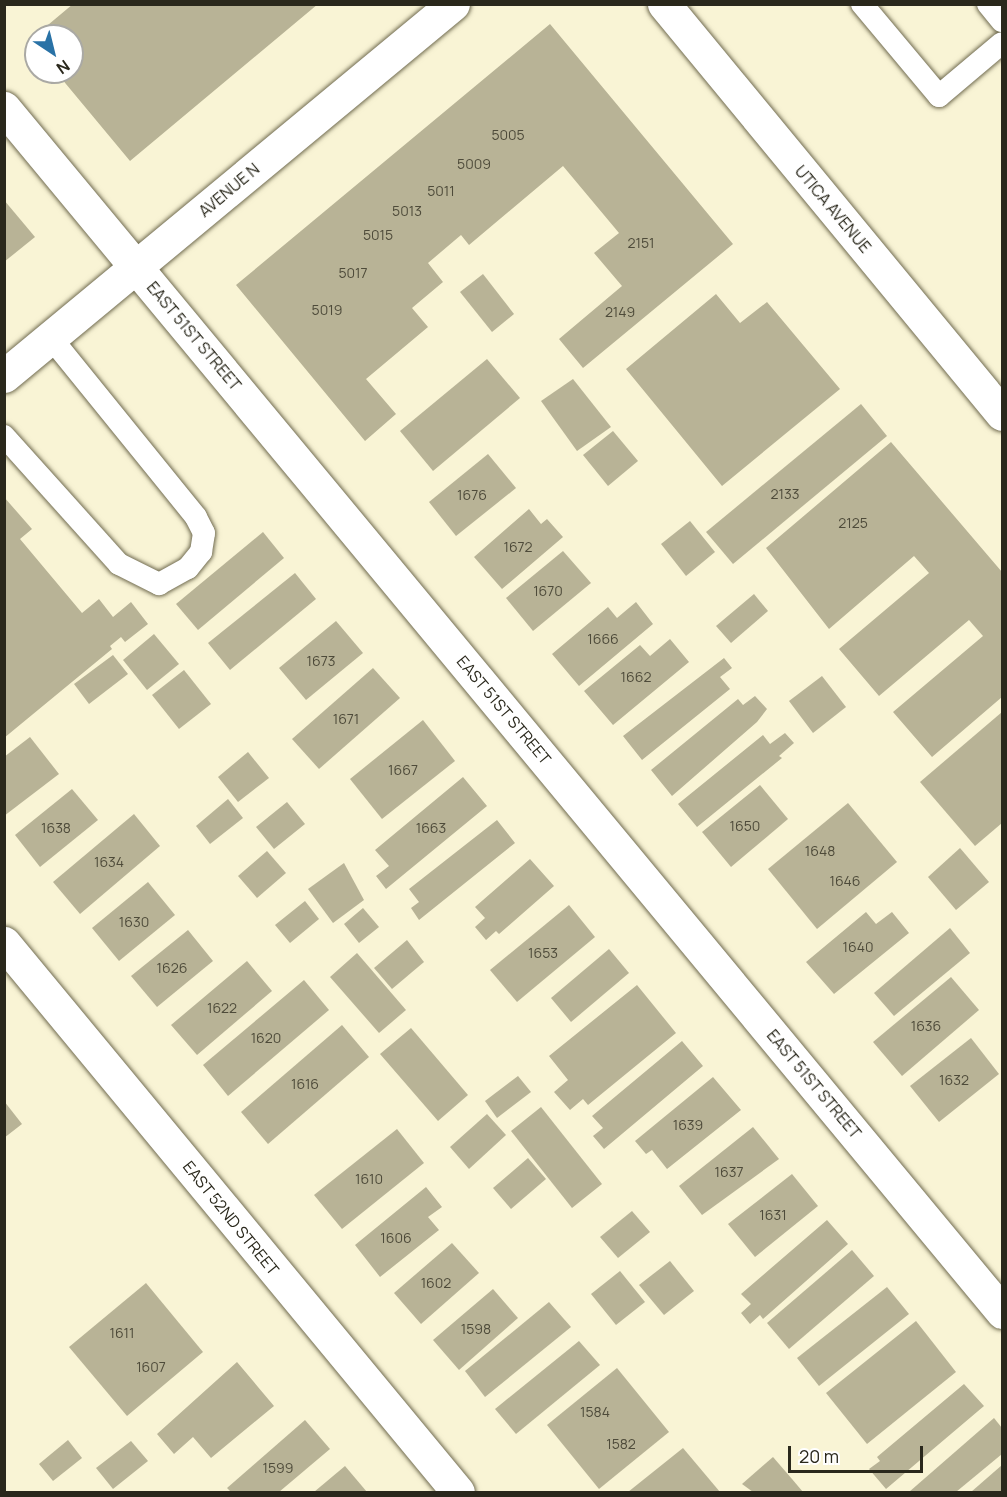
<!DOCTYPE html>
<html>
<head>
<meta charset="utf-8">
<style>
	body { margin:0 }
	#map { position:relative; width:1007px; height:1497px; overflow:hidden; background:#f9f4d5; font-family:Manrope,sans-serif }
	div>[style] { position:absolute }
	.building>* { inset:0; background:#b8b396 }
	.roads { filter:drop-shadow(0 0 2px #716c51) drop-shadow(0 0 2px #716c51) }
	.service>* { height:22px; margin:-11px; padding:0 11px; transform-origin:11px; border-radius:11px; background:#fff }
	.minor>* { height:33px; margin:-16.5px; padding:0 16.5px; transform-origin:16.5px; border-radius:16.5px; background:#fff }
	.secondary>* { height:33px; margin:-16.5px; padding:0 16.5px; transform-origin:16.5px; border-radius:16.5px; background:#fff }
	span { translate:-50% -50%; white-space:nowrap; text-align:center; line-height:1.15; -webkit-text-stroke:6px #fff; paint-order:stroke }
	.number-label { font-size:14px; color:#4e4b3a }
	.number-label span { -webkit-text-stroke-width:0 }
	.street-label { font-size:16px; color:#2a281c }
	.frame { position:absolute; inset:0; border:6px solid #2a281c; pointer-events:none }
	.north { position:absolute; left:24px; top:24px; width:60px; height:60px; box-sizing:border-box; background:#fff; border:2px solid #aaa9a4; border-radius:50%; rotate:145deg; font-size:16px; font-weight:700; line-height:24px; text-align:center; color:#2a281c }
	.north::after { content:''; display:block; margin:auto; width:21px; height:27px; background:#2972a6; clip-path:polygon(50% 0,100% 100%,50% 72%,0 100%) }
	.scale { position:absolute; left:788px; top:1446px; width:135px; height:27px; box-sizing:border-box; border:3px solid #2a281c; border-top:0; padding-left:8px; font-size:18px; line-height:21px; white-space:nowrap; color:#2a281c; -webkit-text-stroke:4px #fff; paint-order:stroke }
</style>
</head>
<body>
<div id="map">
	<div class="building">
		<i style="clip-path:polygon(73px 4px,318px 4px,130px 161px,56px 72px,72px 72px,72px 36px,36px 36px,36px 47px,30px 40px)"></i>
		<i style="clip-path:polygon(550px 24px,733px 244px,583px 368px,559px 339px,622px 286px,594px 253px,619px 233px,563px 166px,469px 245px,461px 235px,428px 263px,443px 282px,412px 308px,428px 327px,366px 379px,396px 414px,365px 441px,236px 285px)"></i>
		<i style="clip-path:polygon(4px 200px,35px 237px,4px 262px)"></i>
		<i style="clip-path:polygon(483px 274px,514px 314px,492px 332px,460px 292px)"></i>
		<i style="clip-path:polygon(716px 294px,740px 323px,767px 302px,840px 389px,722px 486px,626px 369px)"></i>
		<i style="clip-path:polygon(487px 359px,520px 398px,433px 471px,400px 431px)"></i>
		<i style="clip-path:polygon(573px 379px,611px 427px,577px 451px,541px 401px)"></i>
		<i style="clip-path:polygon(861px 404px,887px 436px,733px 564px,706px 532px)"></i>
		<i style="clip-path:polygon(613px 431px,638px 461px,608px 486px,583px 455px)"></i>
		<i style="clip-path:polygon(891px 442px,1002px 572px,1002px 697px,932px 757px,893px 712px,983px 636px,969px 620px,879px 696px,839px 649px,929px 573px,914px 556px,829px 629px,766px 548px)"></i>
		<i style="clip-path:polygon(488px 454px,516px 488px,456px 536px,429px 502px)"></i>
		<i style="clip-path:polygon(4px 497px,32px 529px,20px 539px,82px 613px,99px 599px,113px 617px,131px 602px,148px 624px,125px 642px,121px 637px,110px 646px,112px 649px,4px 738px)"></i>
		<i style="clip-path:polygon(529px 509px,541px 524px,547px 519px,563px 537px,502px 589px,474px 557px)"></i>
		<i style="clip-path:polygon(690px 521px,715px 552px,686px 576px,661px 544px)"></i>
		<i style="clip-path:polygon(263px 532px,284px 558px,198px 630px,176px 604px)"></i>
		<i style="clip-path:polygon(563px 551px,591px 583px,533px 631px,506px 598px)"></i>
		<i style="clip-path:polygon(295px 573px,316px 599px,230px 670px,208px 643px)"></i>
		<i style="clip-path:polygon(754px 594px,768px 611px,731px 643px,716px 626px)"></i>
		<i style="clip-path:polygon(636px 602px,653px 624px,579px 686px,552px 654px,608px 607px,617px 618px)"></i>
		<i style="clip-path:polygon(336px 621px,363px 653px,306px 700px,279px 668px)"></i>
		<i style="clip-path:polygon(154px 634px,179px 664px,147px 690px,123px 660px)"></i>
		<i style="clip-path:polygon(670px 639px,689px 662px,613px 725px,584px 691px,640px 645px,650px 656px)"></i>
		<i style="clip-path:polygon(113px 655px,128px 674px,89px 704px,74px 684px)"></i>
		<i style="clip-path:polygon(724px 658px,732px 668px,720px 677px,730px 689px,642px 760px,623px 736px)"></i>
		<i style="clip-path:polygon(373px 668px,400px 698px,319px 769px,292px 739px)"></i>
		<i style="clip-path:polygon(184px 670px,211px 704px,179px 729px,152px 695px)"></i>
		<i style="clip-path:polygon(822px 676px,846px 707px,813px 733px,789px 701px)"></i>
		<i style="clip-path:polygon(755px 696px,767px 709px,757px 722px,672px 796px,651px 770px,738px 699px,743px 705px)"></i>
		<i style="clip-path:polygon(1002px 712px,1002px 823px,975px 846px,920px 782px)"></i>
		<i style="clip-path:polygon(423px 720px,455px 761px,382px 819px,350px 779px)"></i>
		<i style="clip-path:polygon(785px 733px,794px 743px,779px 756px,782px 758px,697px 827px,678px 804px,763px 735px,770px 744px)"></i>
		<i style="clip-path:polygon(30px 737px,59px 774px,4px 816px,4px 757px)"></i>
		<i style="clip-path:polygon(248px 752px,269px 778px,238px 802px,218px 777px)"></i>
		<i style="clip-path:polygon(463px 777px,487px 806px,386px 889px,376px 876px,389px 866px,375px 850px)"></i>
		<i style="clip-path:polygon(760px 785px,788px 819px,731px 867px,702px 832px)"></i>
		<i style="clip-path:polygon(72px 789px,98px 820px,40px 867px,15px 835px)"></i>
		<i style="clip-path:polygon(228px 799px,243px 818px,210px 844px,196px 826px)"></i>
		<i style="clip-path:polygon(287px 802px,305px 824px,274px 849px,256px 827px)"></i>
		<i style="clip-path:polygon(848px 803px,897px 862px,817px 929px,768px 869px)"></i>
		<i style="clip-path:polygon(134px 814px,160px 846px,80px 914px,53px 882px)"></i>
		<i style="clip-path:polygon(497px 820px,515px 843px,419px 920px,411px 908px,419px 902px,409px 889px)"></i>
		<i style="clip-path:polygon(960px 848px,989px 882px,956px 910px,928px 877px)"></i>
		<i style="clip-path:polygon(267px 851px,286px 873px,257px 898px,238px 876px)"></i>
		<i style="clip-path:polygon(530px 859px,554px 886px,499px 934px,496px 931px,486px 940px,475px 927px,485px 918px,475px 907px)"></i>
		<i style="clip-path:polygon(344px 863px,364px 900px,333px 923px,308px 889px)"></i>
		<i style="clip-path:polygon(148px 882px,175px 915px,119px 961px,92px 928px)"></i>
		<i style="clip-path:polygon(305px 901px,319px 919px,290px 943px,275px 925px)"></i>
		<i style="clip-path:polygon(569px 905px,595px 937px,517px 1002px,490px 970px)"></i>
		<i style="clip-path:polygon(363px 908px,379px 927px,359px 943px,344px 924px)"></i>
		<i style="clip-path:polygon(866px 912px,876px 924px,892px 912px,909px 933px,834px 994px,806px 962px)"></i>
		<i style="clip-path:polygon(950px 928px,970px 953px,894px 1016px,874px 993px)"></i>
		<i style="clip-path:polygon(188px 930px,213px 961px,157px 1007px,131px 976px)"></i>
		<i style="clip-path:polygon(407px 940px,424px 962px,392px 989px,374px 968px)"></i>
		<i style="clip-path:polygon(609px 949px,629px 973px,571px 1022px,551px 998px)"></i>
		<i style="clip-path:polygon(357px 953px,406px 1010px,379px 1033px,330px 977px)"></i>
		<i style="clip-path:polygon(247px 961px,272px 991px,197px 1055px,171px 1025px)"></i>
		<i style="clip-path:polygon(951px 977px,979px 1010px,902px 1076px,873px 1042px)"></i>
		<i style="clip-path:polygon(304px 980px,329px 1010px,228px 1096px,203px 1065px)"></i>
		<i style="clip-path:polygon(637px 985px,676px 1033px,588px 1105px,583px 1099px,570px 1110px,554px 1092px,568px 1080px,549px 1056px)"></i>
		<i style="clip-path:polygon(342px 1025px,369px 1057px,268px 1144px,241px 1112px)"></i>
		<i style="clip-path:polygon(411px 1028px,468px 1095px,438px 1121px,380px 1054px)"></i>
		<i style="clip-path:polygon(971px 1038px,999px 1074px,939px 1122px,910px 1086px)"></i>
		<i style="clip-path:polygon(682px 1041px,703px 1066px,604px 1149px,593px 1136px,603px 1128px,592px 1116px)"></i>
		<i style="clip-path:polygon(518px 1076px,531px 1092px,497px 1118px,485px 1101px)"></i>
		<i style="clip-path:polygon(713px 1077px,741px 1110px,667px 1169px,652px 1150px,646px 1154px,635px 1141px)"></i>
		<i style="clip-path:polygon(4px 1101px,22px 1124px,4px 1138px)"></i>
		<i style="clip-path:polygon(541px 1107px,602px 1184px,572px 1208px,511px 1131px)"></i>
		<i style="clip-path:polygon(487px 1114px,506px 1135px,469px 1169px,450px 1147px)"></i>
		<i style="clip-path:polygon(753px 1127px,779px 1159px,702px 1215px,679px 1186px)"></i>
		<i style="clip-path:polygon(397px 1129px,424px 1163px,342px 1229px,314px 1195px)"></i>
		<i style="clip-path:polygon(528px 1158px,546px 1179px,511px 1209px,493px 1188px)"></i>
		<i style="clip-path:polygon(792px 1174px,818px 1206px,755px 1257px,728px 1224px)"></i>
		<i style="clip-path:polygon(426px 1187px,442px 1207px,428px 1217px,439px 1230px,380px 1277px,355px 1245px)"></i>
		<i style="clip-path:polygon(632px 1211px,650px 1232px,618px 1258px,600px 1237px)"></i>
		<i style="clip-path:polygon(827px 1220px,848px 1244px,763px 1319px,760px 1315px,750px 1324px,741px 1313px,751px 1304px,741px 1294px)"></i>
		<i style="clip-path:polygon(452px 1243px,479px 1273px,421px 1324px,394px 1293px)"></i>
		<i style="clip-path:polygon(852px 1250px,874px 1276px,789px 1349px,767px 1323px)"></i>
		<i style="clip-path:polygon(670px 1261px,694px 1291px,664px 1315px,639px 1285px)"></i>
		<i style="clip-path:polygon(620px 1271px,645px 1302px,616px 1325px,591px 1294px)"></i>
		<i style="clip-path:polygon(146px 1283px,203px 1352px,127px 1416px,69px 1347px)"></i>
		<i style="clip-path:polygon(887px 1287px,909px 1314px,819px 1386px,797px 1358px)"></i>
		<i style="clip-path:polygon(493px 1289px,518px 1318px,459px 1370px,433px 1340px)"></i>
		<i style="clip-path:polygon(549px 1302px,571px 1327px,485px 1397px,465px 1371px)"></i>
		<i style="clip-path:polygon(916px 1321px,956px 1372px,867px 1444px,826px 1393px)"></i>
		<i style="clip-path:polygon(579px 1341px,600px 1365px,516px 1434px,495px 1409px)"></i>
		<i style="clip-path:polygon(237px 1362px,274px 1406px,211px 1458px,193px 1437px,174px 1454px,157px 1434px)"></i>
		<i style="clip-path:polygon(617px 1368px,669px 1432px,599px 1489px,547px 1425px)"></i>
		<i style="clip-path:polygon(964px 1384px,984px 1406px,886px 1489px,869px 1469px,880px 1461px,877px 1457px)"></i>
		<i style="clip-path:polygon(994px 1418px,1002px 1428px,1002px 1454px,956px 1492px,909px 1492px)"></i>
		<i style="clip-path:polygon(305px 1420px,330px 1449px,279px 1492px,231px 1492px,227px 1488px)"></i>
		<i style="clip-path:polygon(68px 1440px,82px 1458px,53px 1481px,39px 1464px)"></i>
		<i style="clip-path:polygon(131px 1441px,148px 1461px,113px 1489px,96px 1468px)"></i>
		<i style="clip-path:polygon(683px 1448px,720px 1492px,628px 1492px)"></i>
		<i style="clip-path:polygon(773px 1457px,792px 1479px,803px 1492px,753px 1492px,742px 1484px)"></i>
		<i style="clip-path:polygon(1002px 1465px,1002px 1492px,971px 1492px)"></i>
		<i style="clip-path:polygon(345px 1466px,367px 1492px,314px 1492px)"></i>
	</div>
	<div class="roads">
		<div class="service">
			<i style="left:862px;top:4px;width:120px;rotate:50.1deg"></i>
			<i style="left:939px;top:96px;width:82px;rotate:-40.1deg"></i>
			<i style="left:988px;top:4px;width:22px;rotate:51deg"></i>
			<i style="left:4px;top:436px;width:172px;rotate:48.1deg"></i>
			<i style="left:119px;top:564px;width:45px;rotate:26.6deg"></i>
			<i style="left:159px;top:584px;width:33px;rotate:-29deg"></i>
			<i style="left:188px;top:568px;width:21px;rotate:-51deg"></i>
			<i style="left:201px;top:552px;width:19px;rotate:-81deg"></i>
			<i style="left:204px;top:533px;width:18px;rotate:-117deg"></i>
			<i style="left:196px;top:517px;width:230px;rotate:-129deg"></i>
		</div>
		<div class="minor">
			<i style="left:4px;top:108px;width:1564px;rotate:50.34deg"></i>
			<i style="left:4px;top:376px;width:583px;rotate:-39.64deg"></i>
			<i style="left:4px;top:943px;width:712px;rotate:50.41deg"></i>
		</div>
		<div class="secondary">
			<i style="left:664px;top:4px;width:531px;rotate:50.5deg"></i>
		</div>
	</div>
	<div class="number-label">
		<span style="left:508px;top:135px">5005</span>
		<span style="left:474px;top:164px">5009</span>
		<span style="left:441px;top:191px">5011</span>
		<span style="left:407px;top:211px">5013</span>
		<span style="left:378px;top:235px">5015</span>
		<span style="left:641px;top:243px">2151</span>
		<span style="left:353px;top:273px">5017</span>
		<span style="left:327px;top:310px">5019</span>
		<span style="left:620px;top:312px">2149</span>
		<span style="left:785px;top:494px">2133</span>
		<span style="left:472px;top:495px">1676</span>
		<span style="left:853px;top:523px">2125</span>
		<span style="left:518px;top:547px">1672</span>
		<span style="left:548px;top:591px">1670</span>
		<span style="left:603px;top:639px">1666</span>
		<span style="left:321px;top:661px">1673</span>
		<span style="left:636px;top:677px">1662</span>
		<span style="left:346px;top:719px">1671</span>
		<span style="left:403px;top:770px">1667</span>
		<span style="left:745px;top:826px">1650</span>
		<span style="left:56px;top:828px">1638</span>
		<span style="left:431px;top:828px">1663</span>
		<span style="left:820px;top:851px">1648</span>
		<span style="left:109px;top:862px">1634</span>
		<span style="left:845px;top:881px">1646</span>
		<span style="left:134px;top:922px">1630</span>
		<span style="left:858px;top:947px">1640</span>
		<span style="left:543px;top:953px">1653</span>
		<span style="left:172px;top:968px">1626</span>
		<span style="left:222px;top:1008px">1622</span>
		<span style="left:926px;top:1026px">1636</span>
		<span style="left:266px;top:1038px">1620</span>
		<span style="left:954px;top:1080px">1632</span>
		<span style="left:305px;top:1084px">1616</span>
		<span style="left:688px;top:1125px">1639</span>
		<span style="left:729px;top:1172px">1637</span>
		<span style="left:369px;top:1179px">1610</span>
		<span style="left:773px;top:1215px">1631</span>
		<span style="left:396px;top:1238px">1606</span>
		<span style="left:436px;top:1283px">1602</span>
		<span style="left:476px;top:1329px">1598</span>
		<span style="left:122px;top:1333px">1611</span>
		<span style="left:151px;top:1367px">1607</span>
		<span style="left:595px;top:1412px">1584</span>
		<span style="left:621px;top:1444px">1582</span>
		<span style="left:278px;top:1468px">1599</span>
	</div>
	<div class="street-label">
		<span style="left:229px;top:190px;rotate:-40deg">AVENUE N</span>
		<span style="left:833px;top:209px;rotate:50deg">UTICA AVENUE</span>
		<span style="left:194px;top:336px;rotate:50deg">EAST 51ST STREET</span>
		<span style="left:504px;top:710px;rotate:50deg">EAST 51ST STREET</span>
		<span style="left:814px;top:1084px;rotate:50deg">EAST 51ST STREET</span>
		<span style="left:231px;top:1218px;rotate:51deg">EAST 52ND STREET</span>
	</div>
	<div class="frame"></div>
	<div class="north">N</div>
	<div class="scale">20 m</div>
</div>
</body>
</html>
